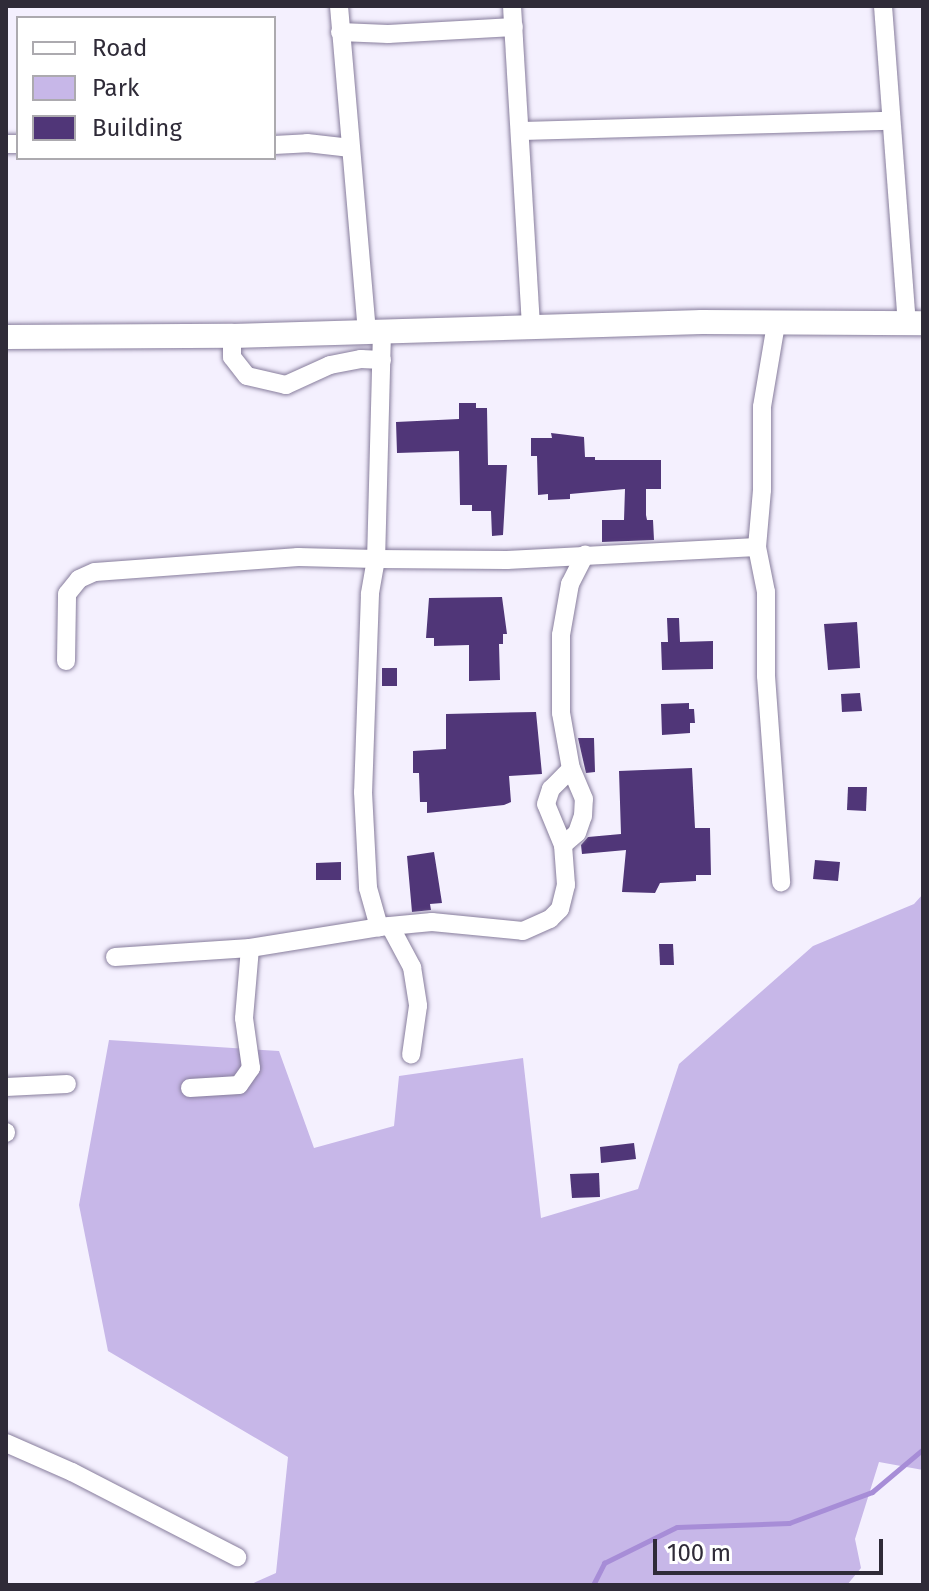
<!DOCTYPE html>
<html>
<head>
<meta charset="utf-8">
<style>
	body { margin:0 }
	#map { position:relative; width:929px; height:1591px; overflow:hidden; background:#f4f0fe; font-family:"Fira Sans",sans-serif }
	div>[style] { position:absolute }
	.green>* { inset:0; background:#c7b7e8 }
	.stream>* { height:5px; margin:-2.5px; padding:0 2.5px; transform-origin:2.5px; border-radius:2.5px; background:#a78dd7 }
	.building>* { inset:0; background:#503678 }
	.roads { filter:drop-shadow(0 0 2px #877d9c) drop-shadow(0 0 2px #877d9c) }
	.street>* { height:18px; margin:-9px; padding:0 9px; transform-origin:9px; border-radius:9px; background:#fff }
	.secondary>* { height:24px; margin:-12px; padding:0 12px; transform-origin:12px; border-radius:12px; background:#fff }
	span { translate:-50% -50%; white-space:nowrap; text-align:center; line-height:1.15; -webkit-text-stroke:8px #fff; paint-order:stroke }
	.frame { position:absolute; inset:0; border:8px solid #2f2b38; pointer-events:none }
	.legend { position:absolute; left:16px; top:16px; width:260px; height:144px; box-sizing:border-box; background:#fff; border:2px solid #acaaaf; margin:0; padding:10px 14px; list-style:none; font-size:24px; color:#2f2b38 }
	.legend li { display:flex; align-items:center; gap:16px; height:40px }
	.legend b { width:40px; border:2px solid #acaaaf }
	.scale { position:absolute; left:653px; top:1539px; width:230px; height:36px; box-sizing:border-box; border:4px solid #2f2b38; border-top:0; padding-left:10px; font-size:24px; line-height:28px; white-space:nowrap; color:#2f2b38; -webkit-text-stroke:6px #fff; paint-order:stroke }
</style>
</head>
<body>
<div id="map">
	<div class="green">
		<i style="clip-path:polygon(923px 894px,923px 1470px,879px 1462px,855px 1539px,861px 1568px,847px 1585px,249px 1585px,276px 1573px,288px 1457px,108px 1351px,79px 1205px,109px 1040px,279px 1051px,314px 1148px,394px 1126px,399px 1076px,523px 1058px,541px 1218px,638px 1189px,679px 1064px,813px 946px,914px 904px)"></i>
	</div>
	<div class="stream">
		<i style="left:593px;top:1585px;width:25px;rotate:-63deg"></i>
		<i style="left:604px;top:1563px;width:81px;rotate:-26.3deg"></i>
		<i style="left:677px;top:1527px;width:112px;rotate:-2deg"></i>
		<i style="left:789px;top:1523px;width:89px;rotate:-20.5deg"></i>
		<i style="left:872px;top:1492px;width:67px;rotate:-40.1deg"></i>
	</div>
	<div class="building">
		<i style="clip-path:polygon(459px 403px,476px 403px,476px 408px,487px 408px,488px 465px,507px 465px,503px 535px,492px 536px,491px 511px,472px 511px,472px 505px,460px 505px,459px 451px,397px 453px,396px 422px,459px 419px)"></i>
		<i style="clip-path:polygon(551px 433px,584px 437px,585px 457px,595px 457px,595px 460px,661px 460px,661px 489px,646px 489px,646px 515px,647px 520px,653px 520px,654px 540px,602px 542px,602px 520px,624px 520px,625px 489px,570px 494px,570px 499px,548px 500px,548px 494px,538px 495px,537px 456px,531px 456px,531px 438px,552px 438px)"></i>
		<i style="clip-path:polygon(502px 597px,507px 634px,503px 634px,503px 644px,499px 644px,500px 680px,469px 681px,469px 645px,434px 646px,434px 638px,426px 638px,429px 598px)"></i>
		<i style="clip-path:polygon(667px 618px,679px 618px,680px 642px,713px 641px,713px 669px,662px 670px,661px 642px,668px 642px)"></i>
		<i style="clip-path:polygon(857px 622px,860px 668px,828px 670px,824px 624px)"></i>
		<i style="clip-path:polygon(382px 668px,397px 668px,397px 686px,382px 686px)"></i>
		<i style="clip-path:polygon(860px 693px,862px 711px,842px 712px,841px 694px)"></i>
		<i style="clip-path:polygon(689px 703px,689px 709px,694px 709px,695px 723px,690px 723px,690px 733px,662px 735px,661px 704px)"></i>
		<i style="clip-path:polygon(536px 712px,542px 774px,509px 776px,511px 802px,504px 805px,427px 813px,427px 802px,420px 802px,419px 773px,413px 773px,413px 751px,446px 749px,446px 714px)"></i>
		<i style="clip-path:polygon(578px 738px,594px 738px,595px 772px,586px 773px)"></i>
		<i style="clip-path:polygon(692px 768px,695px 828px,710px 828px,711px 875px,696px 875px,696px 881px,660px 883px,655px 893px,622px 892px,626px 850px,582px 854px,581px 845px,588px 837px,621px 834px,619px 771px)"></i>
		<i style="clip-path:polygon(848px 787px,867px 787px,866px 811px,847px 810px)"></i>
		<i style="clip-path:polygon(434px 852px,442px 903px,430px 904px,431px 910px,412px 912px,407px 856px)"></i>
		<i style="clip-path:polygon(815px 860px,840px 862px,838px 881px,813px 879px)"></i>
		<i style="clip-path:polygon(341px 862px,341px 880px,316px 880px,316px 863px)"></i>
		<i style="clip-path:polygon(659px 944px,673px 944px,674px 965px,660px 965px)"></i>
		<i style="clip-path:polygon(634px 1143px,636px 1159px,601px 1163px,600px 1147px)"></i>
		<i style="clip-path:polygon(599px 1173px,600px 1197px,572px 1198px,570px 1174px)"></i>
	</div>
	<div class="roads">
		<div class="street">
			<i style="left:339px;top:6px;width:328px;rotate:85.1deg"></i>
			<i style="left:512px;top:6px;width:322px;rotate:86.6deg"></i>
			<i style="left:883px;top:6px;width:318px;rotate:85.7deg"></i>
			<i style="left:340px;top:32px;width:48px;rotate:2.4deg"></i>
			<i style="left:388px;top:34px;width:126px;rotate:-3.2deg"></i>
			<i style="left:522px;top:131px;width:368px;rotate:-1.6deg"></i>
			<i style="left:6px;top:144px;width:12px"></i>
			<i style="left:274px;top:145px;width:33px;rotate:-3deg"></i>
			<i style="left:307px;top:143px;width:44px;rotate:6.5deg"></i>
			<i style="left:776px;top:324px;width:84px;rotate:99.6deg"></i>
			<i style="left:762px;top:407px;width:83px;rotate:90deg"></i>
			<i style="left:762px;top:490px;width:57px;rotate:95deg"></i>
			<i style="left:757px;top:547px;width:46px;rotate:78.7deg"></i>
			<i style="left:766px;top:592px;width:84px;rotate:90deg"></i>
			<i style="left:766px;top:676px;width:207px;rotate:85.8deg"></i>
			<i style="left:382px;top:332px;width:227px;rotate:91.5deg"></i>
			<i style="left:376px;top:559px;width:131px;rotate:0.4deg"></i>
			<i style="left:507px;top:560px;width:250px;rotate:-3deg"></i>
			<i style="left:232px;top:336px;width:21px;rotate:90deg"></i>
			<i style="left:232px;top:357px;width:24px;rotate:52deg"></i>
			<i style="left:247px;top:376px;width:40px;rotate:13deg"></i>
			<i style="left:286px;top:385px;width:48px;rotate:-24.4deg"></i>
			<i style="left:330px;top:365px;width:32px;rotate:-11deg"></i>
			<i style="left:361px;top:359px;width:21px;rotate:3deg"></i>
			<i style="left:66px;top:661px;width:67px;rotate:-89.1deg"></i>
			<i style="left:67px;top:594px;width:19px;rotate:-51deg"></i>
			<i style="left:79px;top:579px;width:17px;rotate:-24deg"></i>
			<i style="left:95px;top:572px;width:204px;rotate:-4.2deg"></i>
			<i style="left:298px;top:557px;width:78px;rotate:1.5deg"></i>
			<i style="left:376px;top:559px;width:36px;rotate:100deg"></i>
			<i style="left:370px;top:594px;width:198px;rotate:92deg"></i>
			<i style="left:363px;top:792px;width:96px;rotate:87deg"></i>
			<i style="left:368px;top:888px;width:41px;rotate:74.2deg"></i>
			<i style="left:379px;top:927px;width:53px;rotate:-5.4deg"></i>
			<i style="left:432px;top:922px;width:91px;rotate:5.6deg"></i>
			<i style="left:523px;top:931px;width:30px;rotate:-24deg"></i>
			<i style="left:550px;top:919px;width:14px;rotate:-45deg"></i>
			<i style="left:560px;top:909px;width:25px;rotate:-76deg"></i>
			<i style="left:566px;top:885px;width:40px;rotate:-94.3deg"></i>
			<i style="left:563px;top:845px;width:44px;rotate:-112.5deg"></i>
			<i style="left:546px;top:804px;width:16px;rotate:-72deg"></i>
			<i style="left:551px;top:789px;width:28px;rotate:-45deg"></i>
			<i style="left:571px;top:769px;width:57px;rotate:-100.1deg"></i>
			<i style="left:561px;top:713px;width:78px;rotate:-90deg"></i>
			<i style="left:561px;top:635px;width:52px;rotate:-80deg"></i>
			<i style="left:570px;top:584px;width:33px;rotate:-63deg"></i>
			<i style="left:563px;top:845px;width:18px;rotate:-41deg"></i>
			<i style="left:577px;top:833px;width:18px;rotate:-71deg"></i>
			<i style="left:583px;top:816px;width:17px;rotate:-87deg"></i>
			<i style="left:584px;top:799px;width:33px;rotate:-113deg"></i>
			<i style="left:390px;top:926px;width:47px;rotate:61.8deg"></i>
			<i style="left:412px;top:967px;width:39px;rotate:81deg"></i>
			<i style="left:418px;top:1006px;width:49px;rotate:98.1deg"></i>
			<i style="left:115px;top:957px;width:135px;rotate:-3.8deg"></i>
			<i style="left:250px;top:948px;width:131px;rotate:-9.2deg"></i>
			<i style="left:6px;top:1087px;width:61px;rotate:-2.8deg"></i>
			<i style="left:190px;top:1088px;width:49px;rotate:-3.5deg"></i>
			<i style="left:239px;top:1085px;width:21px;rotate:-55deg"></i>
			<i style="left:251px;top:1068px;width:50px;rotate:-98deg"></i>
			<i style="left:244px;top:1018px;width:70px;rotate:-85.1deg"></i>
			<i style="left:6px;top:1133px;width:1px;rotate:-90deg"></i>
			<i style="left:6px;top:1443px;width:72px;rotate:23.7deg"></i>
			<i style="left:72px;top:1472px;width:186px;rotate:27.3deg"></i>
		</div>
		<div class="secondary">
			<i style="left:6px;top:337px;width:226px;rotate:-0.3deg"></i>
			<i style="left:232px;top:336px;width:470px;rotate:-1.7deg"></i>
			<i style="left:702px;top:322px;width:221px;rotate:0.3deg"></i>
		</div>
	</div>
	<div class="frame"></div>
	<ul class="legend">
	<li><b style="height:10px;background:#fff"></b>Road</li>
	<li><b style="height:22px;background:#c7b7e8"></b>Park</li>
	<li><b style="height:22px;background:#503678"></b>Building</li>
	</ul>
	<div class="scale">100 m</div>
</div>
</body>
</html>
